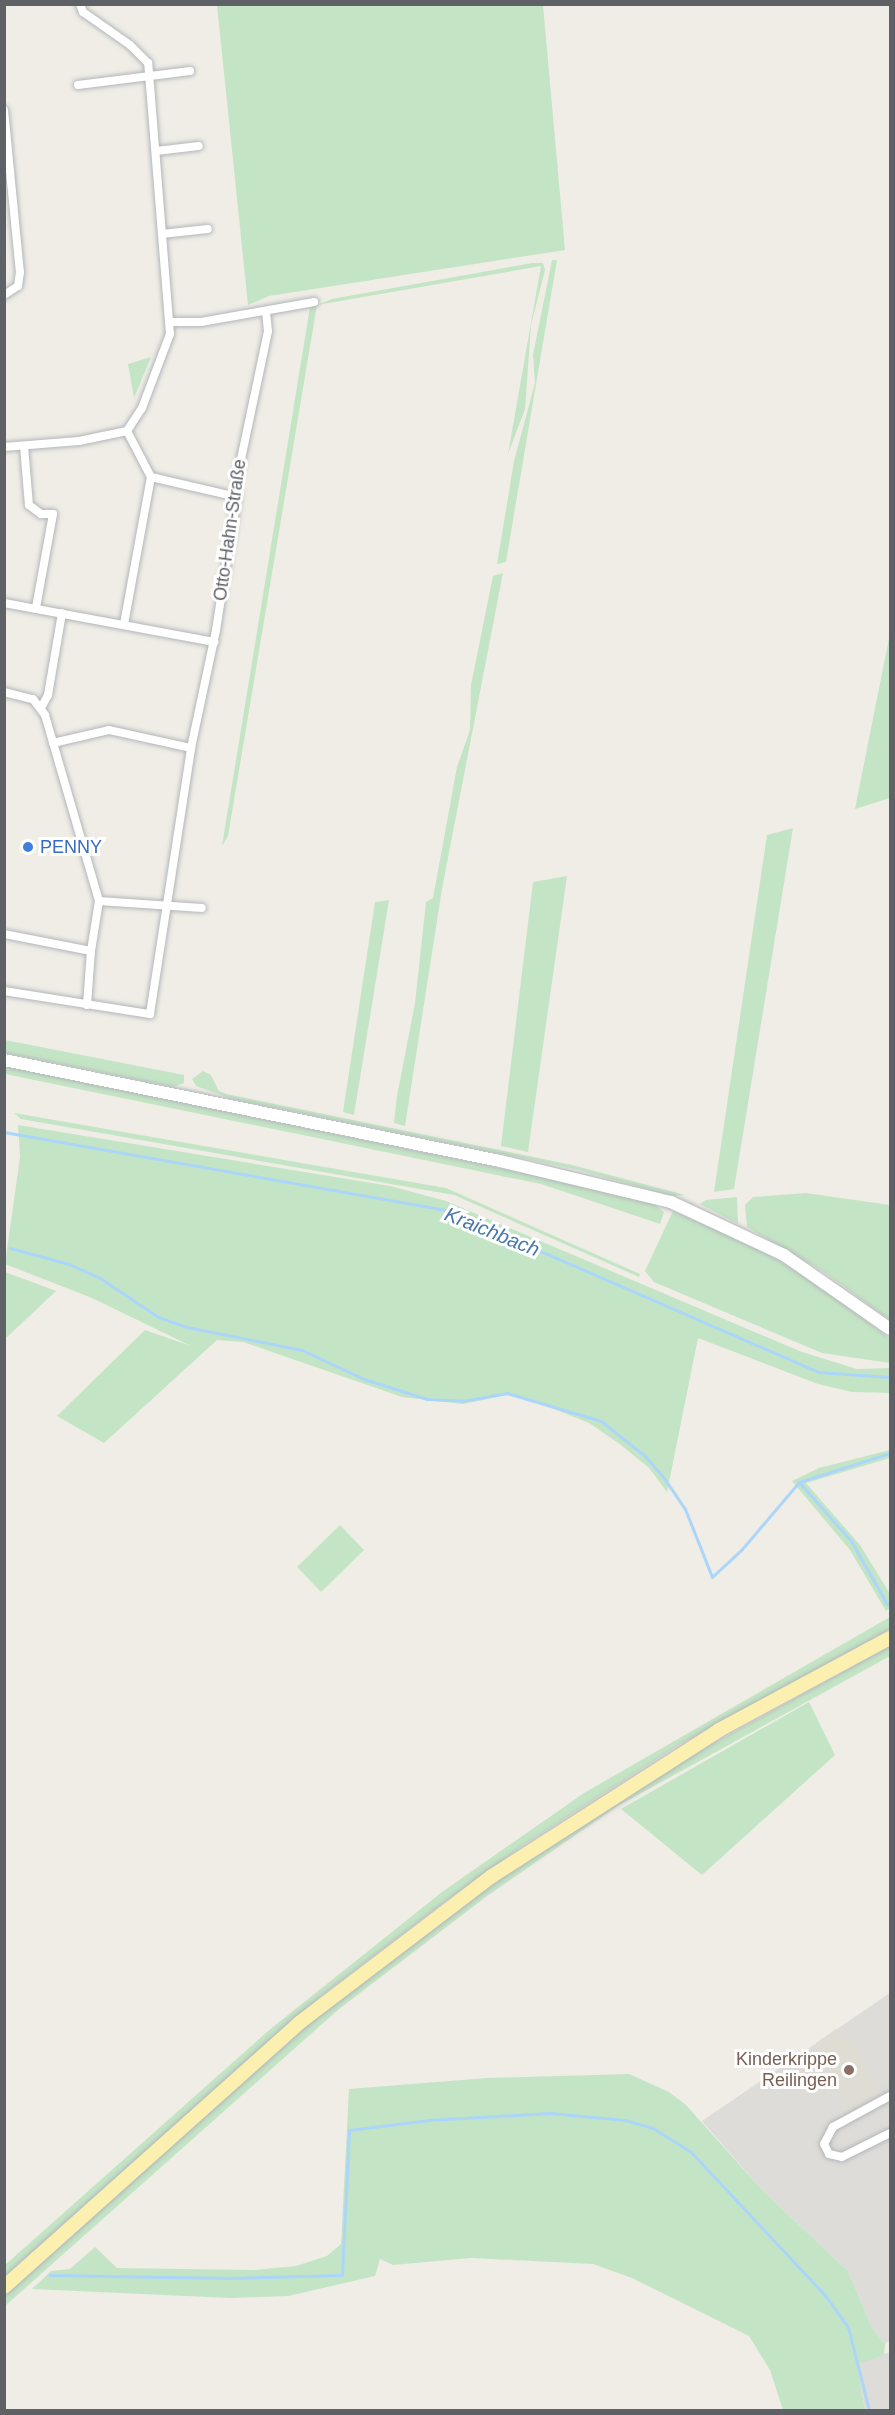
<!DOCTYPE html>
<html>
<head>
<meta charset="utf-8">
<style>
	body { margin:0 }
	#map { position:relative; width:895px; height:2415px; overflow:hidden; background:#efede6; font-family:Arial,sans-serif }
	div>[style] { position:absolute }
	.industrial>* { inset:0; background:#dedcd8 }
	.education>* { inset:0; background:#dfdcd4 }
	.green>* { inset:0; background:#c4e5c5 }
	.stream>* { height:3px; margin:-1.5px; padding:0 1.5px; transform-origin:1.5px; border-radius:1.5px; background:#abd6fa }
	.roads { filter:drop-shadow(0 0 2px #b3b6ba) drop-shadow(0 0 2px #b3b6ba) }
	.minor>* { height:8px; margin:-4px; padding:0 4px; transform-origin:4px; border-radius:4px; background:#fff }
	.secondary>* { height:12px; margin:-6px; padding:0 6px; transform-origin:6px; border-radius:6px; background:#fff }
	.primary>* { height:14px; margin:-7px; padding:0 7px; transform-origin:7px; border-radius:7px; background:#fbf0b0 }
	.dots>* { width:16px; height:16px; translate:-50% -50%; box-sizing:border-box; border:3px solid #fff; border-radius:50% }
	span { translate:-50% -50%; white-space:nowrap; text-align:center; line-height:1.15; -webkit-text-stroke:6px #fff; paint-order:stroke }
	.street-label { font-size:18px; color:#5e6166 }
	.shop-label { font-size:18px; color:#366cbe }
	.left { translate:0 -50%; text-align:left }
	.education-label { font-size:18px; color:#785e54 }
	.right { translate:-100% -50%; text-align:right }
	.water-label { font-size:20px; color:#4877ad; font-style:italic }
	.frame { position:absolute; inset:0; border:6px solid #5e6166; pointer-events:none }
</style>
</head>
<body>
<div id="map">
	<div class="industrial">
		<i style="clip-path:polygon(890px 1993px,890px 2340px,885px 2344px,872px 2328px,848px 2271px,763px 2191px,702px 2121px)"></i>
		<i style="clip-path:polygon(890px 2352px,890px 2410px,865px 2410px,857px 2365px)"></i>
	</div>
	<div class="education">
		<i style="clip-path:polygon(836px 2029px,841px 2037px,853px 2040px,880px 2098px,851px 2113px,816px 2043px)"></i>
	</div>
	<div class="green">
		<i style="clip-path:polygon(217px 5px,543px 5px,565px 250px,269px 296px,248px 305px)"></i>
		<i style="clip-path:polygon(552px 260px,557px 260px,506px 562px,497px 564px,514px 461px,535px 383px,533px 355px)"></i>
		<i style="clip-path:polygon(532px 263px,543px 263px,545px 270px,531px 325px,525px 409px,508px 454px,541px 266px,317px 305px,228px 836px,222px 846px,310px 307px,322px 303px,332px 299px)"></i>
		<i style="clip-path:polygon(151px 357px,134px 398px,128px 364px)"></i>
		<i style="clip-path:polygon(503px 573px,442px 889px,405px 1126px,394px 1123px,397px 1096px,415px 1003px,426px 902px,433px 898px,457px 767px,470px 730px,471px 685px,493px 576px)"></i>
		<i style="clip-path:polygon(890px 633px,890px 798px,855px 809px)"></i>
		<i style="clip-path:polygon(793px 828px,734px 1189px,714px 1192px,767px 835px)"></i>
		<i style="clip-path:polygon(567px 876px,528px 1152px,501px 1146px,533px 882px)"></i>
		<i style="clip-path:polygon(389px 900px,354px 1115px,343px 1112px,375px 902px)"></i>
		<i style="clip-path:polygon(5px 1040px,184px 1075px,184px 1083px,173px 1087px,5px 1053px)"></i>
		<i style="clip-path:polygon(4px 1066px,539px 1176px,654px 1204px,664px 1212px,660px 1224px,541px 1184px,5px 1074px)"></i>
		<i style="clip-path:polygon(203px 1071px,211px 1075px,219px 1091px,226px 1094px,572px 1165px,685px 1195px,672px 1196px,575px 1169px,232px 1099px,196px 1086px,192px 1079px)"></i>
		<i style="clip-path:polygon(14px 1113px,446px 1188px,640px 1274px,639px 1277px,454px 1195px,21px 1119px)"></i>
		<i style="clip-path:polygon(18px 1125px,390px 1186px,446px 1201px,802px 1352px,857px 1369px,890px 1368px,890px 1393px,852px 1392px,818px 1384px,698px 1338px,667px 1492px,649px 1468px,621px 1445px,589px 1423px,534px 1401px,507px 1395px,463px 1404px,402px 1397px,243px 1342px,217px 1340px,104px 1443px,57px 1416px,145px 1330px,191px 1346px,92px 1298px,5px 1264px,20px 1157px)"></i>
		<i style="clip-path:polygon(806px 1193px,890px 1205px,890px 1320px,821px 1270px,747px 1227px,745px 1205px,753px 1197px)"></i>
		<i style="clip-path:polygon(737px 1197px,738px 1224px,700px 1204px,706px 1200px)"></i>
		<i style="clip-path:polygon(673px 1211px,755px 1247px,820px 1285px,890px 1339px,890px 1363px,822px 1353px,654px 1282px,645px 1271px)"></i>
		<i style="clip-path:polygon(5px 1272px,56px 1291px,5px 1339px,4px 1272px)"></i>
		<i style="clip-path:polygon(890px 1450px,890px 1458px,806px 1483px,860px 1545px,890px 1594px,890px 1608px,886px 1611px,850px 1550px,792px 1481px,819px 1468px)"></i>
		<i style="clip-path:polygon(340px 1525px,364px 1550px,321px 1592px,297px 1567px)"></i>
		<i style="clip-path:polygon(890px 1617px,890px 1629px,677px 1746px,519px 1848px,447px 1900px,321px 1996px,5px 2278px,5px 2265px,268px 2031px,442px 1892px,584px 1793px)"></i>
		<i style="clip-path:polygon(890px 1646px,890px 1656px,616px 1807px,487px 1896px,339px 2009px,5px 2306px,5px 2295px,247px 2075px,346px 1992px,466px 1902px,669px 1768px)"></i>
		<i style="clip-path:polygon(809px 1702px,835px 1755px,702px 1875px,621px 1809px)"></i>
		<i style="clip-path:polygon(629px 2074px,669px 2092px,686px 2105px,763px 2191px,848px 2271px,872px 2328px,885px 2344px,884px 2355px,857px 2365px,865px 2410px,783px 2410px,770px 2370px,749px 2336px,632px 2278px,593px 2264px,471px 2258px,393px 2265px,380px 2259px,375px 2276px,288px 2296px,231px 2298px,32px 2289px,51px 2271px,70px 2269px,95px 2247px,117px 2268px,253px 2270px,296px 2266px,327px 2256px,341px 2244px,349px 2089px,487px 2078px)"></i>
	</div>
	<div class="stream">
		<i style="left:4px;top:1132px;width:449px;rotate:10deg"></i>
		<i style="left:446px;top:1210px;width:406px;rotate:23.5deg"></i>
		<i style="left:818px;top:1372px;width:72px;rotate:4deg"></i>
		<i style="left:10px;top:1248px;width:61px;rotate:15.2deg"></i>
		<i style="left:69px;top:1264px;width:34px;rotate:24deg"></i>
		<i style="left:100px;top:1278px;width:70px;rotate:33.9deg"></i>
		<i style="left:158px;top:1317px;width:31px;rotate:19deg"></i>
		<i style="left:187px;top:1327px;width:117px;rotate:11.3deg"></i>
		<i style="left:302px;top:1350px;width:68px;rotate:25.1deg"></i>
		<i style="left:364px;top:1379px;width:66px;rotate:17.6deg"></i>
		<i style="left:427px;top:1399px;width:35px;rotate:3deg"></i>
		<i style="left:462px;top:1401px;width:46px;rotate:-10.1deg"></i>
		<i style="left:507px;top:1393px;width:98px;rotate:16.6deg"></i>
		<i style="left:601px;top:1421px;width:56px;rotate:38.5deg"></i>
		<i style="left:645px;top:1456px;width:29px;rotate:49deg"></i>
		<i style="left:664px;top:1478px;width:37px;rotate:56deg"></i>
		<i style="left:685px;top:1509px;width:73px;rotate:68.3deg"></i>
		<i style="left:712px;top:1577px;width:41px;rotate:-43deg"></i>
		<i style="left:742px;top:1549px;width:88px;rotate:-49.6deg"></i>
		<i style="left:887px;top:1604px;width:73px;rotate:-119.7deg"></i>
		<i style="left:851px;top:1541px;width:79px;rotate:-131.4deg"></i>
		<i style="left:799px;top:1482px;width:96px;rotate:-17.7deg"></i>
		<i style="left:50px;top:2275px;width:179px;rotate:1deg"></i>
		<i style="left:229px;top:2278px;width:113px;rotate:-1.5deg"></i>
		<i style="left:342px;top:2275px;width:145px;rotate:-87.2deg"></i>
		<i style="left:349px;top:2130px;width:81px;rotate:-7.1deg"></i>
		<i style="left:429px;top:2120px;width:121px;rotate:-3.3deg"></i>
		<i style="left:550px;top:2113px;width:75px;rotate:5.3deg"></i>
		<i style="left:625px;top:2120px;width:29px;rotate:16deg"></i>
		<i style="left:653px;top:2128px;width:45px;rotate:32.3deg"></i>
		<i style="left:691px;top:2152px;width:195px;rotate:46.9deg"></i>
		<i style="left:824px;top:2294px;width:41px;rotate:54deg"></i>
		<i style="left:848px;top:2327px;width:86px;rotate:75.8deg"></i>
	</div>
	<div class="roads">
		<div class="minor">
			<i style="left:78px;top:85px;width:113px;rotate:-7.1deg"></i>
			<i style="left:4px;top:110px;width:163px;rotate:84.4deg"></i>
			<i style="left:20px;top:272px;width:14px;rotate:98deg"></i>
			<i style="left:18px;top:286px;width:17px;rotate:147deg"></i>
			<i style="left:156px;top:151px;width:43px;rotate:-6.6deg"></i>
			<i style="left:162px;top:234px;width:46px;rotate:-6.2deg"></i>
			<i style="left:172px;top:322px;width:29px"></i>
			<i style="left:201px;top:322px;width:115px;rotate:-10deg"></i>
			<i style="left:127px;top:431px;width:52px;rotate:62.4deg"></i>
			<i style="left:151px;top:477px;width:88px;rotate:13.1deg"></i>
			<i style="left:24px;top:446px;width:59px;rotate:85.2deg"></i>
			<i style="left:29px;top:505px;width:15px;rotate:37deg"></i>
			<i style="left:41px;top:514px;width:12px"></i>
			<i style="left:53px;top:514px;width:96px;rotate:100.3deg"></i>
			<i style="left:4px;top:447px;width:75px;rotate:-4.6deg"></i>
			<i style="left:79px;top:441px;width:49px;rotate:-11.8deg"></i>
			<i style="left:127px;top:431px;width:27px;rotate:-57deg"></i>
			<i style="left:142px;top:408px;width:79px;rotate:-69.3deg"></i>
			<i style="left:170px;top:334px;width:272px;rotate:-94.6deg"></i>
			<i style="left:148px;top:63px;width:25px;rotate:-135deg"></i>
			<i style="left:130px;top:45px;width:57px;rotate:-144.9deg"></i>
			<i style="left:83px;top:12px;width:9px;rotate:-111deg"></i>
			<i style="left:4px;top:603px;width:214px;rotate:10.5deg"></i>
			<i style="left:124px;top:624px;width:149px;rotate:-79.6deg"></i>
			<i style="left:4px;top:692px;width:30px;rotate:14deg"></i>
			<i style="left:33px;top:699px;width:20px;rotate:53deg"></i>
			<i style="left:45px;top:715px;width:194px;rotate:73.8deg"></i>
			<i style="left:99px;top:901px;width:51px;rotate:99.1deg"></i>
			<i style="left:91px;top:951px;width:89px;rotate:-168.9deg"></i>
			<i style="left:41px;top:708px;width:15px;rotate:-62deg"></i>
			<i style="left:48px;top:695px;width:83px;rotate:-80.3deg"></i>
			<i style="left:53px;top:743px;width:57px;rotate:-13.1deg"></i>
			<i style="left:109px;top:730px;width:84px;rotate:12.4deg"></i>
			<i style="left:99px;top:901px;width:103px;rotate:3.9deg"></i>
			<i style="left:4px;top:991px;width:148px;rotate:9deg"></i>
			<i style="left:150px;top:1014px;width:269px;rotate:-81.2deg"></i>
			<i style="left:191px;top:748px;width:121px;rotate:-78deg"></i>
			<i style="left:216px;top:630px;width:135px;rotate:-81deg"></i>
			<i style="left:237px;top:497px;width:14px;rotate:-94deg"></i>
			<i style="left:236px;top:483px;width:155px;rotate:-78.1deg"></i>
			<i style="left:268px;top:331px;width:20px;rotate:-96deg"></i>
			<i style="left:87px;top:1005px;width:54px;rotate:-85.8deg"></i>
			<i style="left:890px;top:2096px;width:65px;rotate:151.5deg"></i>
			<i style="left:833px;top:2127px;width:19px;rotate:118deg"></i>
			<i style="left:824px;top:2144px;width:11px;rotate:63deg"></i>
			<i style="left:829px;top:2154px;width:13px;rotate:13deg"></i>
			<i style="left:842px;top:2157px;width:54px;rotate:-26.6deg"></i>
		</div>
		<div class="secondary">
			<i style="left:4px;top:1060px;width:506px;rotate:11.51deg"></i>
			<i style="left:500px;top:1161px;width:176px;rotate:13.5deg"></i>
			<i style="left:671px;top:1202px;width:125px;rotate:25.1deg"></i>
			<i style="left:784px;top:1255px;width:129px;rotate:34.9deg"></i>
		</div>
		<div class="primary">
			<i style="left:4px;top:2287px;width:396px;rotate:-41.8deg"></i>
			<i style="left:299px;top:2023px;width:243px;rotate:-37.3deg"></i>
			<i style="left:492px;top:1876px;width:270px;rotate:-32.7deg"></i>
			<i style="left:719px;top:1730px;width:194px;rotate:-28.3deg"></i>
		</div>
	</div>
	<div class="dots">
		<i style="left:28px;top:847px;background:#3f7fe0"></i>
		<i style="left:849px;top:2070px;background:#8d6e63"></i>
	</div>
	<div class="street-label">
		<span style="left:230px;top:530px;rotate:-82deg">Otto-Hahn-Straße</span>
	</div>
	<div class="shop-label">
		<span class="left" style="left:40px;top:847px">PENNY</span>
	</div>
	<div class="education-label">
		<span class="right" style="left:837px;top:2070px">Kinderkrippe<br>Reilingen</span>
	</div>
	<div class="water-label">
		<span style="left:492px;top:1232px;rotate:22deg">Kraichbach</span>
	</div>
	<div class="frame"></div>
</div>
</body>
</html>
